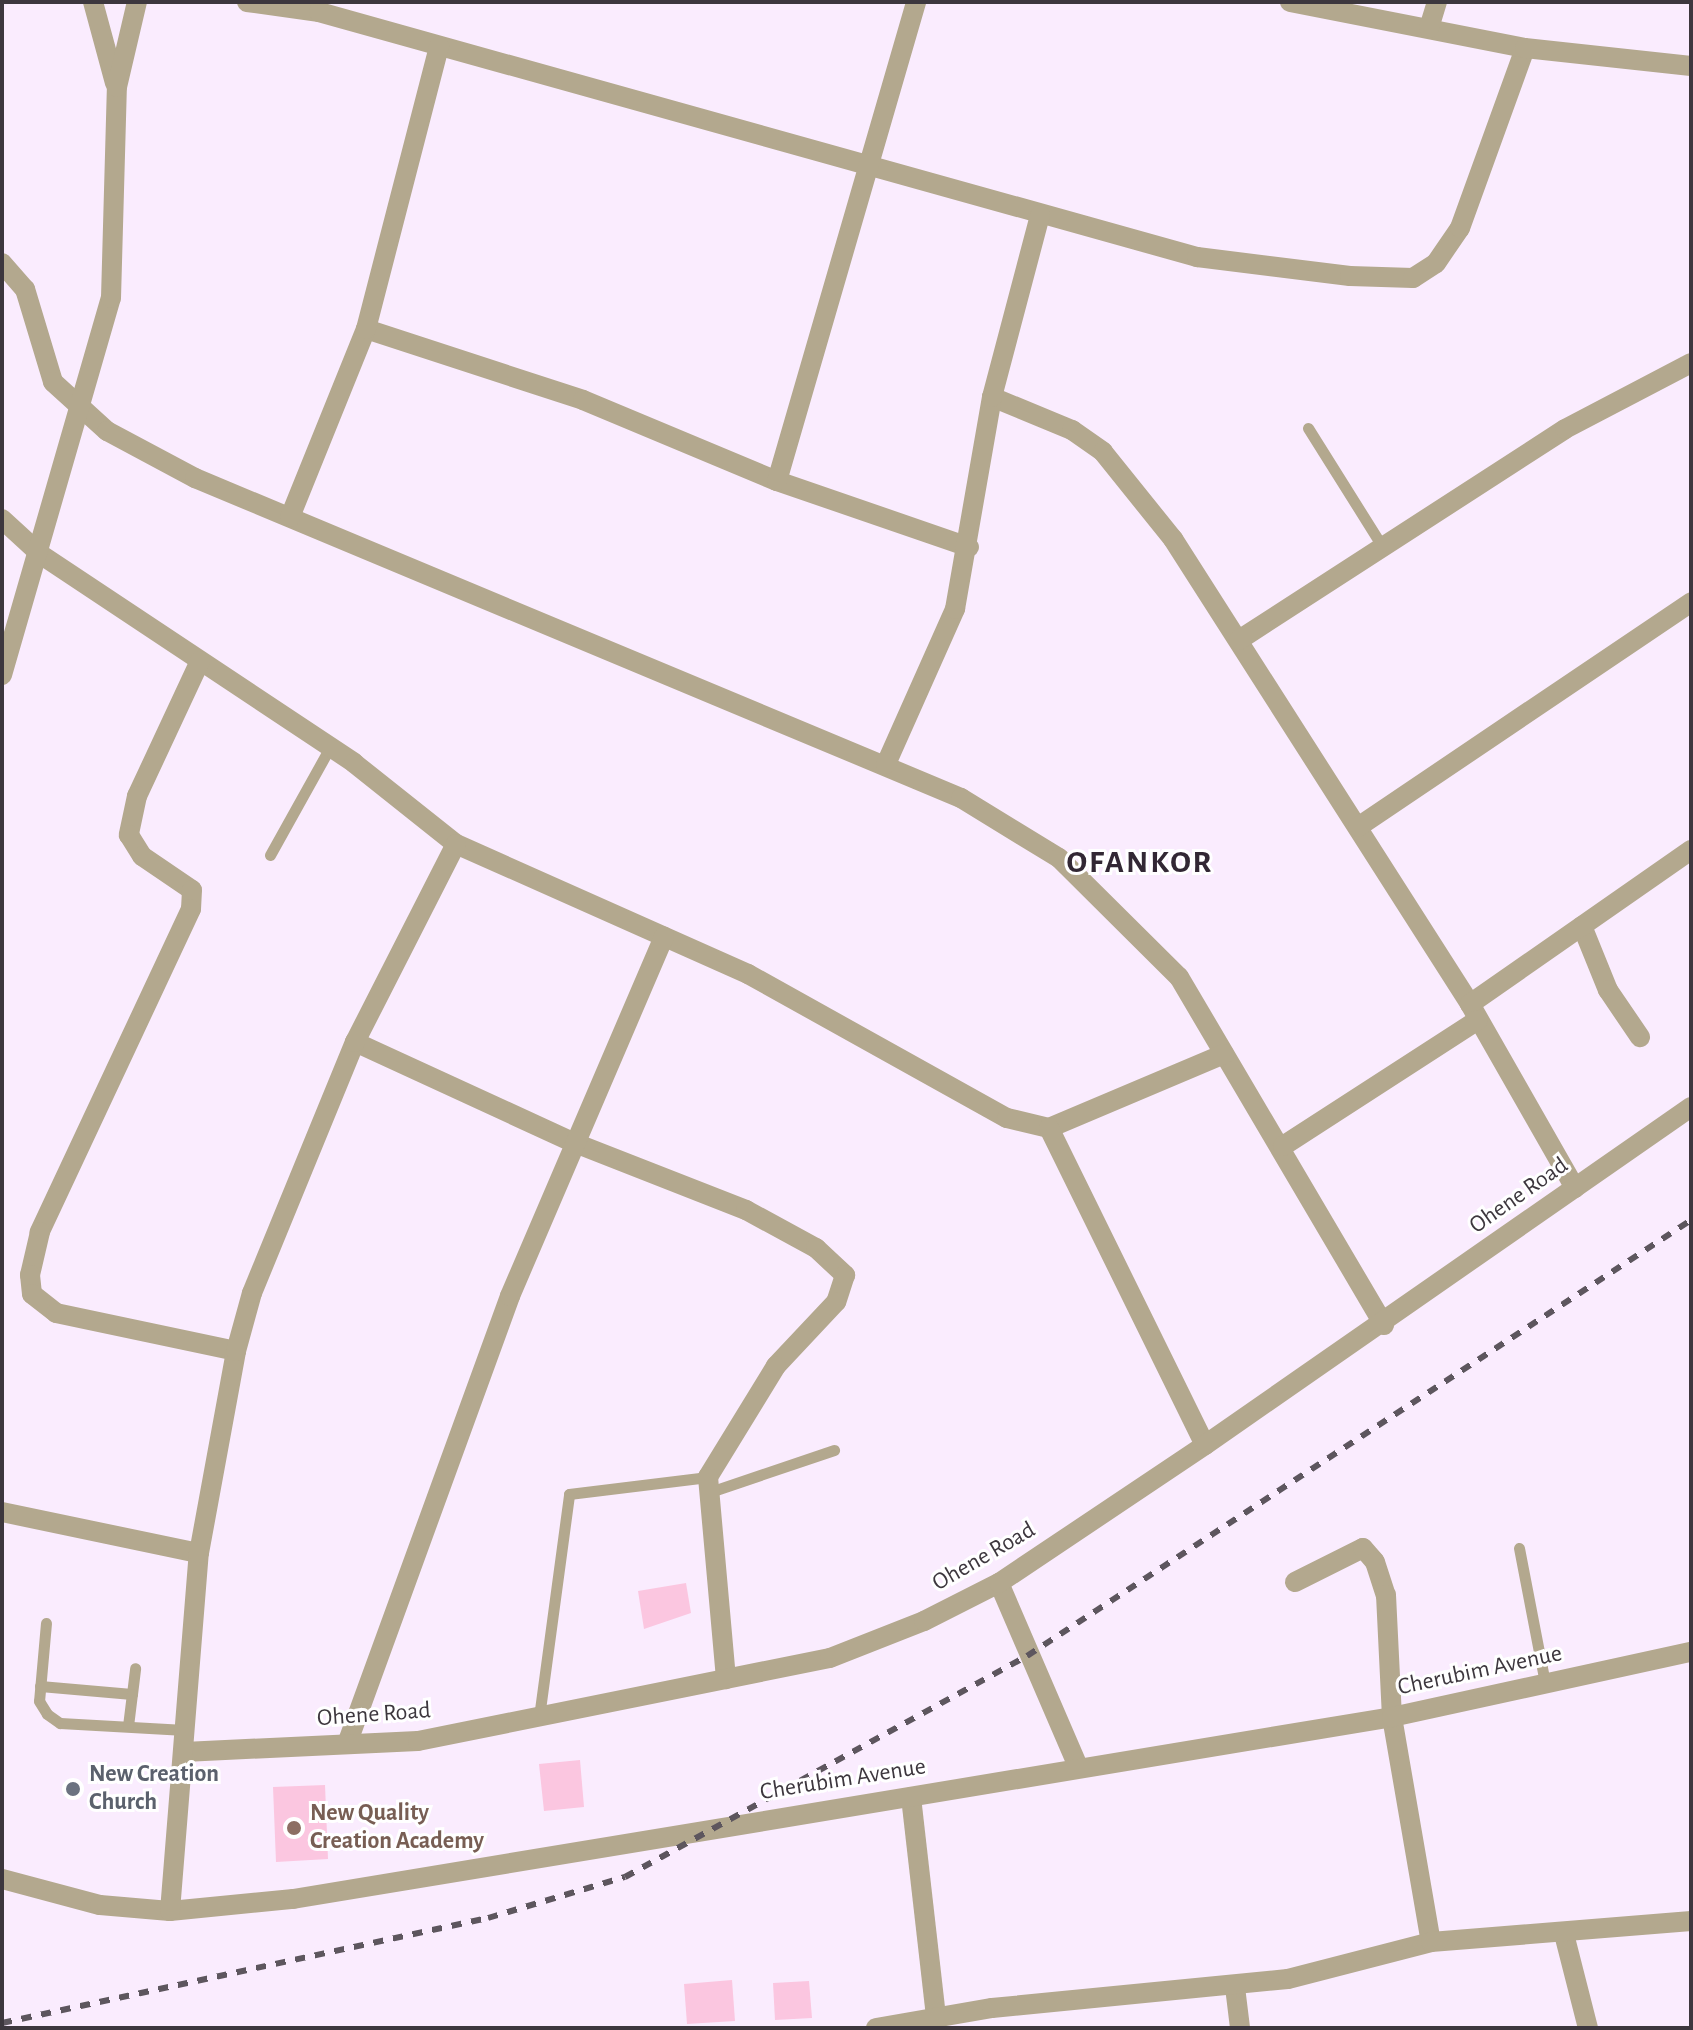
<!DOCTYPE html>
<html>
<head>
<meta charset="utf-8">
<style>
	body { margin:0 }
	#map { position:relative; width:1693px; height:2030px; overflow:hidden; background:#faecfe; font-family:"Alegreya Sans",sans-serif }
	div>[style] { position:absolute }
	.building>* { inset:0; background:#fbc6e0 }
	.lane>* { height:11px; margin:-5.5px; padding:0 5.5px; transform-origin:5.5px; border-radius:5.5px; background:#b3a88e }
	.street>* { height:20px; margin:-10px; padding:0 10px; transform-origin:10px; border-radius:10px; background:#b3a88e }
	.rail>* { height:6px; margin-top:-3px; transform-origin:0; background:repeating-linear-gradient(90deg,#5d565e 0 10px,transparent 0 20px) }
	.dots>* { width:22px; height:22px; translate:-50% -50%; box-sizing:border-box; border:4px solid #fff; border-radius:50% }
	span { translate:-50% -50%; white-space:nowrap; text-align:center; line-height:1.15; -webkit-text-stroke:6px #fff; paint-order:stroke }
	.street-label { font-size:24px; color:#3d373e }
	.worship-label { font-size:24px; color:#5b616d; font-weight:700 }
	.left { translate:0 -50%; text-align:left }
	.education-label { font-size:24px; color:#785e54; font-weight:700 }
	.district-label { font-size:32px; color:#322734; font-weight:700; letter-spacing:2px }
	.frame { position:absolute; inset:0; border:4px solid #3d373e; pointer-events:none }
</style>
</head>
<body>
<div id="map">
	<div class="building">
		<i style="clip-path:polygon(686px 1583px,691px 1613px,644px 1629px,638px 1591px)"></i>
		<i style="clip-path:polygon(580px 1760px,584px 1807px,544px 1811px,539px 1764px)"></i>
		<i style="clip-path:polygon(325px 1785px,328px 1859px,276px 1862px,273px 1787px)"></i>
		<i style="clip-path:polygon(732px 1980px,735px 2021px,687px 2024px,684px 1984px)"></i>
		<i style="clip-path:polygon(809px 1981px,812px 2018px,775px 2020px,773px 1983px)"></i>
	</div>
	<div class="lane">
		<i style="left:1308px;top:428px;width:136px;rotate:57.9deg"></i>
		<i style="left:270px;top:855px;width:124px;rotate:-60.9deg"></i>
		<i style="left:710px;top:1492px;width:131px;rotate:-18.7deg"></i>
		<i style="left:1519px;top:1548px;width:137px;rotate:79.1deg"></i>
		<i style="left:46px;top:1623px;width:78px;rotate:95.1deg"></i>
		<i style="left:39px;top:1701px;width:15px;rotate:58deg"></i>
		<i style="left:47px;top:1714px;width:16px;rotate:35deg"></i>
		<i style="left:60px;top:1723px;width:125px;rotate:3.2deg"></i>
		<i style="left:40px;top:1686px;width:92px;rotate:5deg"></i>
		<i style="left:132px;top:1694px;width:26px;rotate:-83deg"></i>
		<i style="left:539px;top:1717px;width:225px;rotate:-82.3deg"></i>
		<i style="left:569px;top:1494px;width:140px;rotate:-7deg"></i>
		<i style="left:128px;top:1726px;width:32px;rotate:-83deg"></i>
	</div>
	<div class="street">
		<i style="left:93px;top:2px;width:84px;rotate:74.8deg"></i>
		<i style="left:247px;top:2px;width:73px;rotate:7.9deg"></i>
		<i style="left:319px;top:12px;width:912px;rotate:15.59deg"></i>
		<i style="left:1197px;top:257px;width:154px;rotate:7.1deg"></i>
		<i style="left:1350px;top:276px;width:63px;rotate:1.8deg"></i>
		<i style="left:1413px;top:278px;width:27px;rotate:-33deg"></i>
		<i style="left:1436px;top:263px;width:42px;rotate:-55.6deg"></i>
		<i style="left:1460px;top:228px;width:191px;rotate:-70.1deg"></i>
		<i style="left:1290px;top:2px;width:239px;rotate:11.1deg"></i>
		<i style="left:1525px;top:48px;width:167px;rotate:6.2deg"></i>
		<i style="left:1429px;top:28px;width:27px;rotate:-73deg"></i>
		<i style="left:2px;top:263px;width:35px;rotate:49deg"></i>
		<i style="left:25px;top:289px;width:97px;rotate:73.2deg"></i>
		<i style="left:53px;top:382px;width:73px;rotate:42.2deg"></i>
		<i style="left:107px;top:431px;width:100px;rotate:28.1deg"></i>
		<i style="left:195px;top:478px;width:830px;rotate:22.67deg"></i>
		<i style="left:961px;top:798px;width:115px;rotate:31.5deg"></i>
		<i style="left:1059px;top:858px;width:169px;rotate:44.8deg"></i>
		<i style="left:1179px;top:977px;width:404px;rotate:59.5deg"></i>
		<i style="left:366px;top:329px;width:228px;rotate:18.1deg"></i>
		<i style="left:583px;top:400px;width:210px;rotate:22.7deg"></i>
		<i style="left:777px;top:481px;width:203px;rotate:19deg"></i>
		<i style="left:992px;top:397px;width:87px;rotate:22.4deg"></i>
		<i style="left:1072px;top:430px;width:38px;rotate:35deg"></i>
		<i style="left:1103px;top:452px;width:112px;rotate:51.2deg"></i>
		<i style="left:1173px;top:539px;width:552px;rotate:57.43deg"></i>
		<i style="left:1470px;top:1004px;width:212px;rotate:60.3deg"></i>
		<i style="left:777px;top:481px;width:499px;rotate:-73.8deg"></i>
		<i style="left:290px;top:517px;width:203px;rotate:-68deg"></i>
		<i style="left:366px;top:329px;width:292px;rotate:-75.5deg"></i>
		<i style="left:2px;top:519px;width:52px;rotate:42.6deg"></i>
		<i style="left:40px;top:554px;width:377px;rotate:33.6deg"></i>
		<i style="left:354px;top:763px;width:130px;rotate:38.5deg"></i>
		<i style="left:456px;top:844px;width:320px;rotate:24deg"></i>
		<i style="left:748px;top:974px;width:296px;rotate:29.1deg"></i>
		<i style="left:1007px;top:1118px;width:43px;rotate:13.4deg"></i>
		<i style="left:1049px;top:1128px;width:190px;rotate:-22.9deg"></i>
		<i style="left:1239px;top:640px;width:388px;rotate:-32.9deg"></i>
		<i style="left:1565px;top:429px;width:142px;rotate:-27.6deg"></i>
		<i style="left:200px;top:661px;width:149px;rotate:115deg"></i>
		<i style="left:137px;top:796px;width:40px;rotate:102deg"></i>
		<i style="left:129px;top:835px;width:25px;rotate:58deg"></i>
		<i style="left:142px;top:856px;width:60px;rotate:34.2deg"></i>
		<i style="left:192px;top:890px;width:19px;rotate:93deg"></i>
		<i style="left:191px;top:909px;width:357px;rotate:115.1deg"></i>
		<i style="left:40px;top:1232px;width:44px;rotate:103.1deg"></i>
		<i style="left:30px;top:1275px;width:19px;rotate:84deg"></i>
		<i style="left:32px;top:1294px;width:31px;rotate:38deg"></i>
		<i style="left:56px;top:1313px;width:184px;rotate:11.9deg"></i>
		<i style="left:2px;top:675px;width:392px;rotate:-73.9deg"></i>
		<i style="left:111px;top:298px;width:211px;rotate:-88.4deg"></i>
		<i style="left:117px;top:87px;width:87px;rotate:-76.8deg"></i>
		<i style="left:886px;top:764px;width:170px;rotate:-66deg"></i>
		<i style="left:955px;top:609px;width:215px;rotate:-80.1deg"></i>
		<i style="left:992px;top:397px;width:188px;rotate:-75.2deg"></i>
		<i style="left:1358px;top:827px;width:402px;rotate:-34deg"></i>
		<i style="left:1582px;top:926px;width:69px;rotate:67.9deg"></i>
		<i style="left:1608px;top:990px;width:57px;rotate:55.8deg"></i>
		<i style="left:1470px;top:1004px;width:269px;rotate:-34.9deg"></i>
		<i style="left:355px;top:1042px;width:242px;rotate:24.7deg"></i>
		<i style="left:575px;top:1143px;width:184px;rotate:21.4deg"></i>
		<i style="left:746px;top:1210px;width:80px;rotate:28.5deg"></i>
		<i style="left:816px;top:1248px;width:40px;rotate:43deg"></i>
		<i style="left:845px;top:1275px;width:28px;rotate:108deg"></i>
		<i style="left:836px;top:1302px;width:88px;rotate:133.2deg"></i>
		<i style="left:776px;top:1366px;width:130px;rotate:121.5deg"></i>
		<i style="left:708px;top:1477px;width:203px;rotate:84.9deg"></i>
		<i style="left:1049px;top:1128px;width:353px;rotate:63.8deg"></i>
		<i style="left:1283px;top:1146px;width:232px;rotate:-32.9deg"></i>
		<i style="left:2px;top:1512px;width:201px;rotate:11.8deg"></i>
		<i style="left:1295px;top:1582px;width:76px;rotate:-26.6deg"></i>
		<i style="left:1363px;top:1548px;width:18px;rotate:49deg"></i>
		<i style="left:1375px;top:1562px;width:35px;rotate:72deg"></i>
		<i style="left:1386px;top:1595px;width:122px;rotate:87.2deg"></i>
		<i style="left:1392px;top:1717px;width:228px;rotate:80.2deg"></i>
		<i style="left:999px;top:1583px;width:199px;rotate:66.7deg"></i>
		<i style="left:347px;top:1744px;width:477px;rotate:-70deg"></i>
		<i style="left:510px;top:1296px;width:391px;rotate:-66.8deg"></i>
		<i style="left:184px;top:1752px;width:234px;rotate:-2.7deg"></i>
		<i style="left:418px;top:1741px;width:420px;rotate:-11.4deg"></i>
		<i style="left:830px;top:1658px;width:101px;rotate:-21.5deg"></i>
		<i style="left:924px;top:1621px;width:84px;rotate:-26.9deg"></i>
		<i style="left:999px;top:1583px;width:248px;rotate:-33.8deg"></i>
		<i style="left:1205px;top:1445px;width:592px;rotate:-34.82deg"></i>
		<i style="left:911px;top:1797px;width:222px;rotate:83.5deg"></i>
		<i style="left:2px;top:1879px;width:101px;rotate:14.9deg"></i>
		<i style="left:100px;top:1905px;width:70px;rotate:4.9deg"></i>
		<i style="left:170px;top:1911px;width:124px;rotate:-5.6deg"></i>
		<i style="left:293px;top:1899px;width:1114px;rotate:-9.4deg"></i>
		<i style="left:1392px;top:1717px;width:306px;rotate:-12.3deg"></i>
		<i style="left:170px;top:1911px;width:359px;rotate:-85.4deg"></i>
		<i style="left:199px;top:1553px;width:205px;rotate:-79.6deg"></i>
		<i style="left:236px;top:1351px;width:60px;rotate:-74.6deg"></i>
		<i style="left:252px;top:1293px;width:271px;rotate:-67.7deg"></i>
		<i style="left:355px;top:1042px;width:222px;rotate:-63deg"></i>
		<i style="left:1564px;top:1934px;width:97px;rotate:75.7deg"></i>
		<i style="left:1235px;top:1987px;width:41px;rotate:83deg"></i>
		<i style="left:876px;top:2028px;width:118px;rotate:-9.8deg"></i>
		<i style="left:992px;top:2008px;width:297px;rotate:-5.6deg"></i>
		<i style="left:1288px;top:1979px;width:148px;rotate:-14.5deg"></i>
		<i style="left:1431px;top:1942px;width:261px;rotate:-4.6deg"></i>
	</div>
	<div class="rail">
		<i style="left:2px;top:2023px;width:497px;rotate:-12.2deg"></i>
		<i style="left:488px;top:1918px;width:143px;rotate:-16.7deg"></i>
		<i style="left:625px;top:1877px;width:459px;rotate:-28.8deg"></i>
		<i style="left:1027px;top:1656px;width:794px;rotate:-33.29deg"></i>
	</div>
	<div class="dots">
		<i style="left:73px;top:1789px;background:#6b7280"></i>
		<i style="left:294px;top:1828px;background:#8d6e63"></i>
	</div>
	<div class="street-label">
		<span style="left:1519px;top:1196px;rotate:-35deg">Ohene Road</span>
		<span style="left:984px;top:1557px;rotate:-30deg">Ohene Road</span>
		<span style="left:1480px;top:1671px;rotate:-12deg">Cherubim Avenue</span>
		<span style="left:374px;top:1715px;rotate:-4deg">Ohene Road</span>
		<span style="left:843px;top:1780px;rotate:-9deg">Cherubim Avenue</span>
	</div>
	<div class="worship-label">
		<span class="left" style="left:89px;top:1789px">New Creation<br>Church</span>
	</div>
	<div class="education-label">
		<span class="left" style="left:310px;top:1828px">New Quality<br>Creation Academy</span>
	</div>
	<div class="district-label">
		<span style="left:1140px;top:862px">OFANKOR</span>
	</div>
	<div class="frame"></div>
</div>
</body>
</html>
